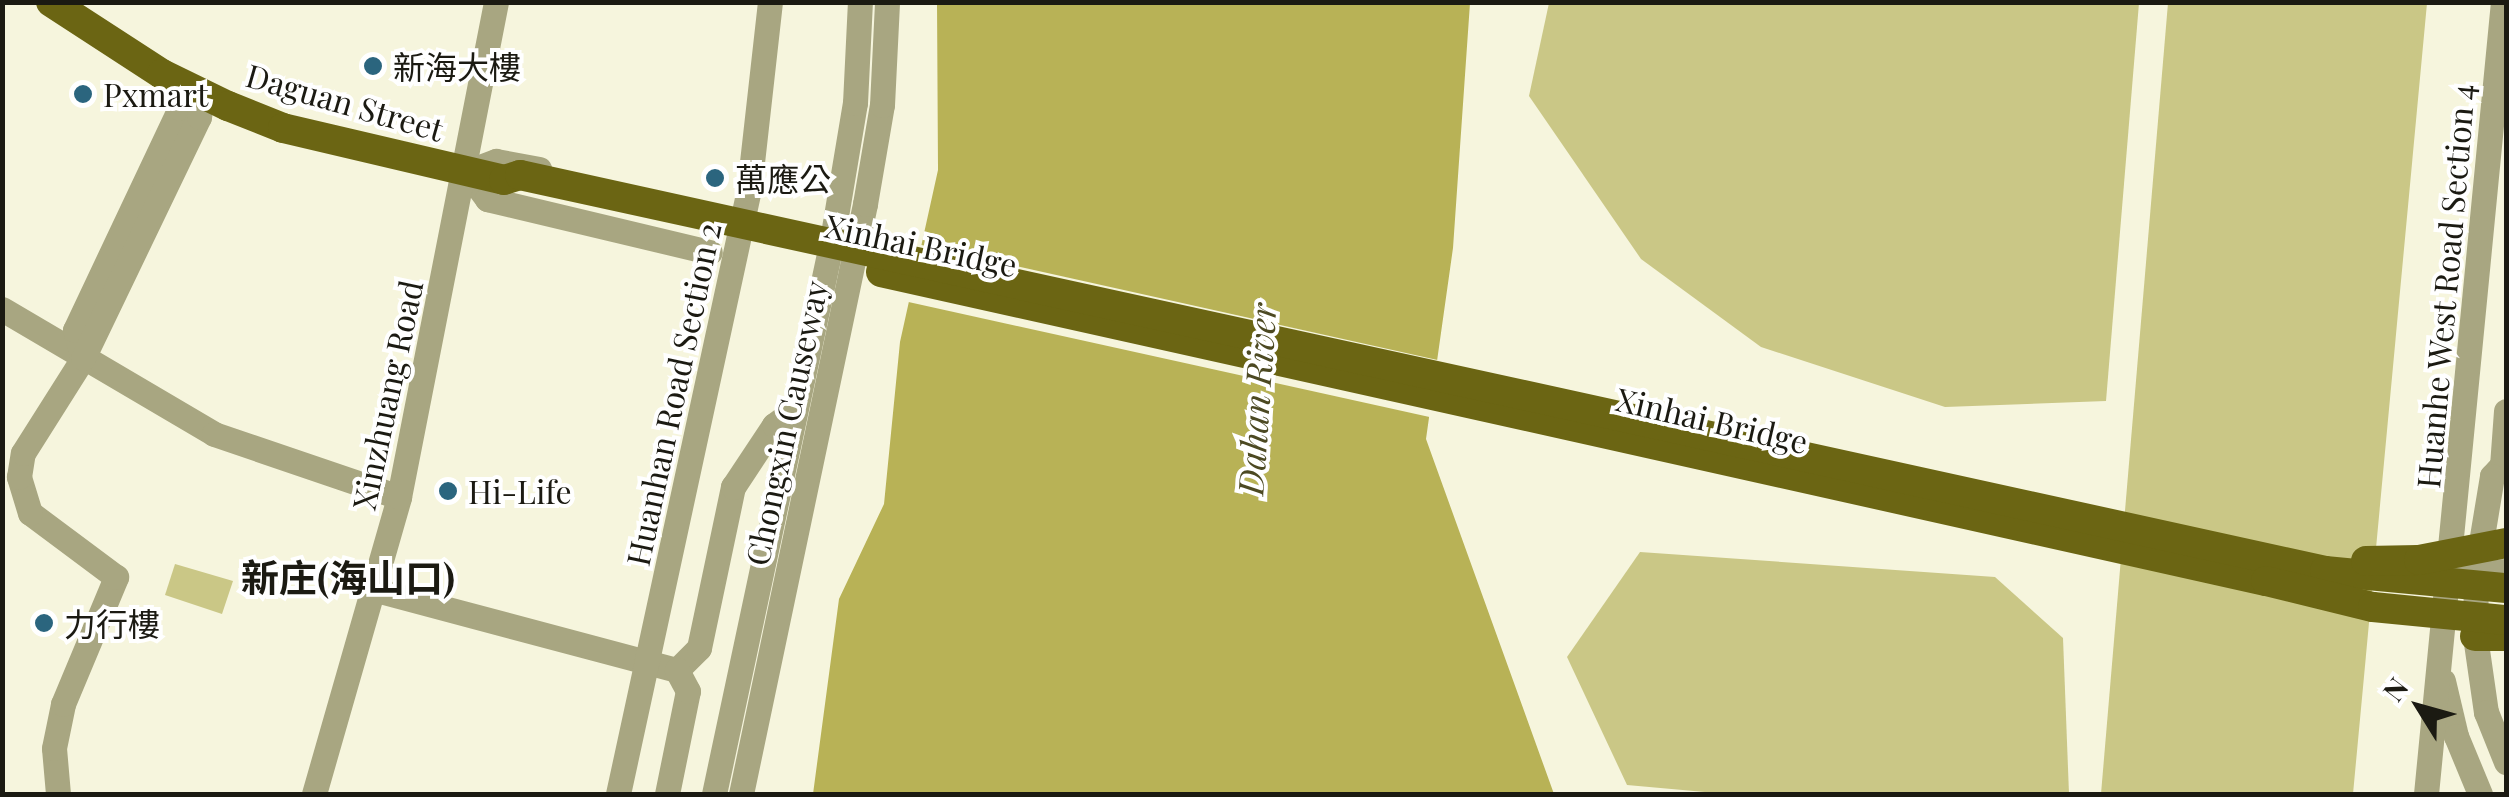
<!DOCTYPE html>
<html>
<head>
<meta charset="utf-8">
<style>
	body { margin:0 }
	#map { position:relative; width:2509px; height:797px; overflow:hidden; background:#f6f5dd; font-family:"Playfair Display","Noto Sans TC",serif }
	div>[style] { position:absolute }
	.green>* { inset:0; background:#cac786 }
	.water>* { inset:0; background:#b8b256 }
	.pier>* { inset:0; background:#f6f5dd }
	.minor>* { height:25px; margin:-12.5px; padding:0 12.5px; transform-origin:12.5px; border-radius:12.5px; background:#a8a681 }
	.major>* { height:30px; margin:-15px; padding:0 15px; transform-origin:15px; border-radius:15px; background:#6b6513 }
	.major-bridge>* { height:30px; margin:-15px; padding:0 15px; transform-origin:15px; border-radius:15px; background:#6b6513 }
	.dots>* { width:28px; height:28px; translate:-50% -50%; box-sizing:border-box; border:5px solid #fff; border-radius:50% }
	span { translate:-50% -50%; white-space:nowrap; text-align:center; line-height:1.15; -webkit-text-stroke:8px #fff; paint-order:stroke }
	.poi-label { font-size:32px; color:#1b1a12 }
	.left { translate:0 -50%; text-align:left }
	.street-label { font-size:32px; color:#1b1a12 }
	.water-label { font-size:35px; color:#4c4922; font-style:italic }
	.quarter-label { font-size:38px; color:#1b1a12; font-weight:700 }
	.frame { position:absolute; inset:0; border:5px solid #1b1a12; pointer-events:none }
	.north { position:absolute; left:2369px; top:657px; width:100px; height:100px; -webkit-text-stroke:8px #fff; paint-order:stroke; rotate:307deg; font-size:28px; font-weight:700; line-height:40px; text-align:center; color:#1b1a12 }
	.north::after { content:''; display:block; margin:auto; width:35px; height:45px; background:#1b1a12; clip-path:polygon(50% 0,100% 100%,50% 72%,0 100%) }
</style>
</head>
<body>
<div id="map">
	<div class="green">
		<i style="clip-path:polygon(1549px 3px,2139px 3px,2106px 401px,1945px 407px,1761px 347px,1641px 259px,1529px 96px)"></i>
		<i style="clip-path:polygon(2168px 3px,2427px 3px,2353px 794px,2101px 794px)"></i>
		<i style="clip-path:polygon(1640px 552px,1995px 577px,2063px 638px,2069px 794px,1727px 794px,1627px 785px,1567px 657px)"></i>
		<i style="clip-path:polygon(175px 564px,233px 581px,222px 614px,165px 595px)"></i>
	</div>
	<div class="water">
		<i style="clip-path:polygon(937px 3px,1470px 3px,1453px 248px,1426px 439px,1554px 794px,813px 794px,839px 599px,884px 504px,900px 342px,938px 170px)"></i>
	</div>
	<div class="pier">
		<i style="clip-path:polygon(917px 244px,1442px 361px,1434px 418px,904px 301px)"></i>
	</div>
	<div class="minor">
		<i style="left:467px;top:172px;width:34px;rotate:53deg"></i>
		<i style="left:487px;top:199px;width:229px;rotate:13.4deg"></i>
		<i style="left:467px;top:172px;width:31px;rotate:-21deg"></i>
		<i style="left:496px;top:161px;width:44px;rotate:10.5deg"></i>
		<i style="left:2px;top:309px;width:246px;rotate:30.5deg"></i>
		<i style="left:214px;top:434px;width:195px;rotate:18.8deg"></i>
		<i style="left:83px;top:358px;width:29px;rotate:-106deg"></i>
		<i style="left:75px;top:330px;width:246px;rotate:-64.7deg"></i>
		<i style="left:180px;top:108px;width:26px;rotate:-31deg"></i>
		<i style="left:2506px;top:411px;width:54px;rotate:94.2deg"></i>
		<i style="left:2502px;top:465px;width:15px;rotate:132deg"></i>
		<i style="left:2492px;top:476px;width:98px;rotate:99.4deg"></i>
		<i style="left:2476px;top:573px;width:63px;rotate:90.9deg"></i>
		<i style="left:2475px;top:636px;width:77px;rotate:81.8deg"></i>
		<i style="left:2486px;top:712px;width:54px;rotate:68.2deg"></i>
		<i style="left:2459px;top:574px;width:47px;rotate:-3.7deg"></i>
		<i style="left:376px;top:590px;width:311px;rotate:14.9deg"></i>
		<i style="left:677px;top:670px;width:31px;rotate:-45deg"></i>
		<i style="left:699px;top:648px;width:165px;rotate:-78.1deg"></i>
		<i style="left:733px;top:487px;width:74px;rotate:-56.5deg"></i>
		<i style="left:774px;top:425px;width:26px;rotate:-36deg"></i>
		<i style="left:2443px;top:681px;width:57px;rotate:76.7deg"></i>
		<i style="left:2456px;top:736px;width:63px;rotate:67.5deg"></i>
		<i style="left:58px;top:794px;width:46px;rotate:-95deg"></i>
		<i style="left:54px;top:748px;width:45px;rotate:-78.4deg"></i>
		<i style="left:63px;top:704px;width:138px;rotate:-67.3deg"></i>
		<i style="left:116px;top:577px;width:107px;rotate:-143.3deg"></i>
		<i style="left:30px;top:513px;width:38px;rotate:-107deg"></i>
		<i style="left:19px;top:477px;width:24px;rotate:-81deg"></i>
		<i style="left:23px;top:453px;width:112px;rotate:-57.7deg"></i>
		<i style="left:83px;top:358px;width:267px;rotate:-64.3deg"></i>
		<i style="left:199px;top:117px;width:22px;rotate:-82deg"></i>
		<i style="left:314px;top:794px;width:309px;rotate:-74deg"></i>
		<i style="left:399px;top:497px;width:504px;rotate:-78.91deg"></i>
		<i style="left:618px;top:794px;width:619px;rotate:-77.78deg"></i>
		<i style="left:749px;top:189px;width:188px;rotate:-83.6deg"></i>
		<i style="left:667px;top:794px;width:105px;rotate:-78.5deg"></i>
		<i style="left:688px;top:691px;width:24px;rotate:-118deg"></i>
		<i style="left:714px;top:794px;width:566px;rotate:-77.98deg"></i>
		<i style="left:832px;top:240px;width:139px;rotate:-80.5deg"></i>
		<i style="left:855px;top:103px;width:101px;rotate:-87.2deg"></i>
		<i style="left:741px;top:794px;width:603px;rotate:-78.13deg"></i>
		<i style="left:865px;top:204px;width:100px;rotate:-80.3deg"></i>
		<i style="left:882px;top:105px;width:103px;rotate:-87.2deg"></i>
		<i style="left:2426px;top:794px;width:796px;rotate:-84.45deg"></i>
	</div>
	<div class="major">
		<i style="left:51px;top:2px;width:132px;rotate:33deg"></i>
		<i style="left:162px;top:74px;width:73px;rotate:25.9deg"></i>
		<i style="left:228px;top:106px;width:59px;rotate:21.8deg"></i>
		<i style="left:283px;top:128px;width:227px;rotate:13.2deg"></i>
		<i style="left:881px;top:272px;width:1419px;rotate:12.58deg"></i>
		<i style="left:2475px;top:636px;width:31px"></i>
	</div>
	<div class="major-bridge">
		<i style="left:504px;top:180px;width:17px;rotate:-17deg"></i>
		<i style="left:520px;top:175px;width:1848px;rotate:12.37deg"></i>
		<i style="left:2325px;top:571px;width:182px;rotate:5.4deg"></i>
		<i style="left:2366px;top:561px;width:53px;rotate:-1.1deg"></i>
		<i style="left:2419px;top:560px;width:89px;rotate:-11.1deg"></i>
		<i style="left:2266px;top:581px;width:110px;rotate:13.7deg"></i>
		<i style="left:2373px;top:607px;width:134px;rotate:5.6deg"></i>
	</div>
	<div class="dots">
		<i style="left:373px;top:66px;background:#2b657e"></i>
		<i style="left:83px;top:94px;background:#2b657e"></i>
		<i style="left:715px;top:178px;background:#2b657e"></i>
		<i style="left:448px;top:491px;background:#2b657e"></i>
		<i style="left:44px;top:623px;background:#2b657e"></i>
	</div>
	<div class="poi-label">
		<span class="left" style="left:393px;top:66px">新海大樓</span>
		<span class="left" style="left:103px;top:94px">Pxmart</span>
		<span class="left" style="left:735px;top:178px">萬應公</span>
		<span class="left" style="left:468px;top:491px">Hi-Life</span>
		<span class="left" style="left:64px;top:623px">力行樓</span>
	</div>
	<div class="street-label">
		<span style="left:345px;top:102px;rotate:16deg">Daguan Street</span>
		<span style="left:921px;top:245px;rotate:12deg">Xinhai Bridge</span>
		<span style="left:2445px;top:286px;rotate:-85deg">Huanhe West Road Section 4</span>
		<span style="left:673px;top:394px;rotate:-78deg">Huanhan Road Section 2</span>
		<span style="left:387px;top:395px;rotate:-78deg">Xinzhuang Road</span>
		<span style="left:1712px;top:420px;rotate:13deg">Xinhai Bridge</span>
		<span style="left:786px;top:423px;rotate:-78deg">Chongxin Causeway</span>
	</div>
	<div class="water-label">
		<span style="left:1256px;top:399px;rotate:-86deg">Dahan River</span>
	</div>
	<div class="quarter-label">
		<span style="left:348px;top:577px">新庄(海山口)</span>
	</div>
	<div class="frame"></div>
	<div class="north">N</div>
</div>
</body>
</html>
